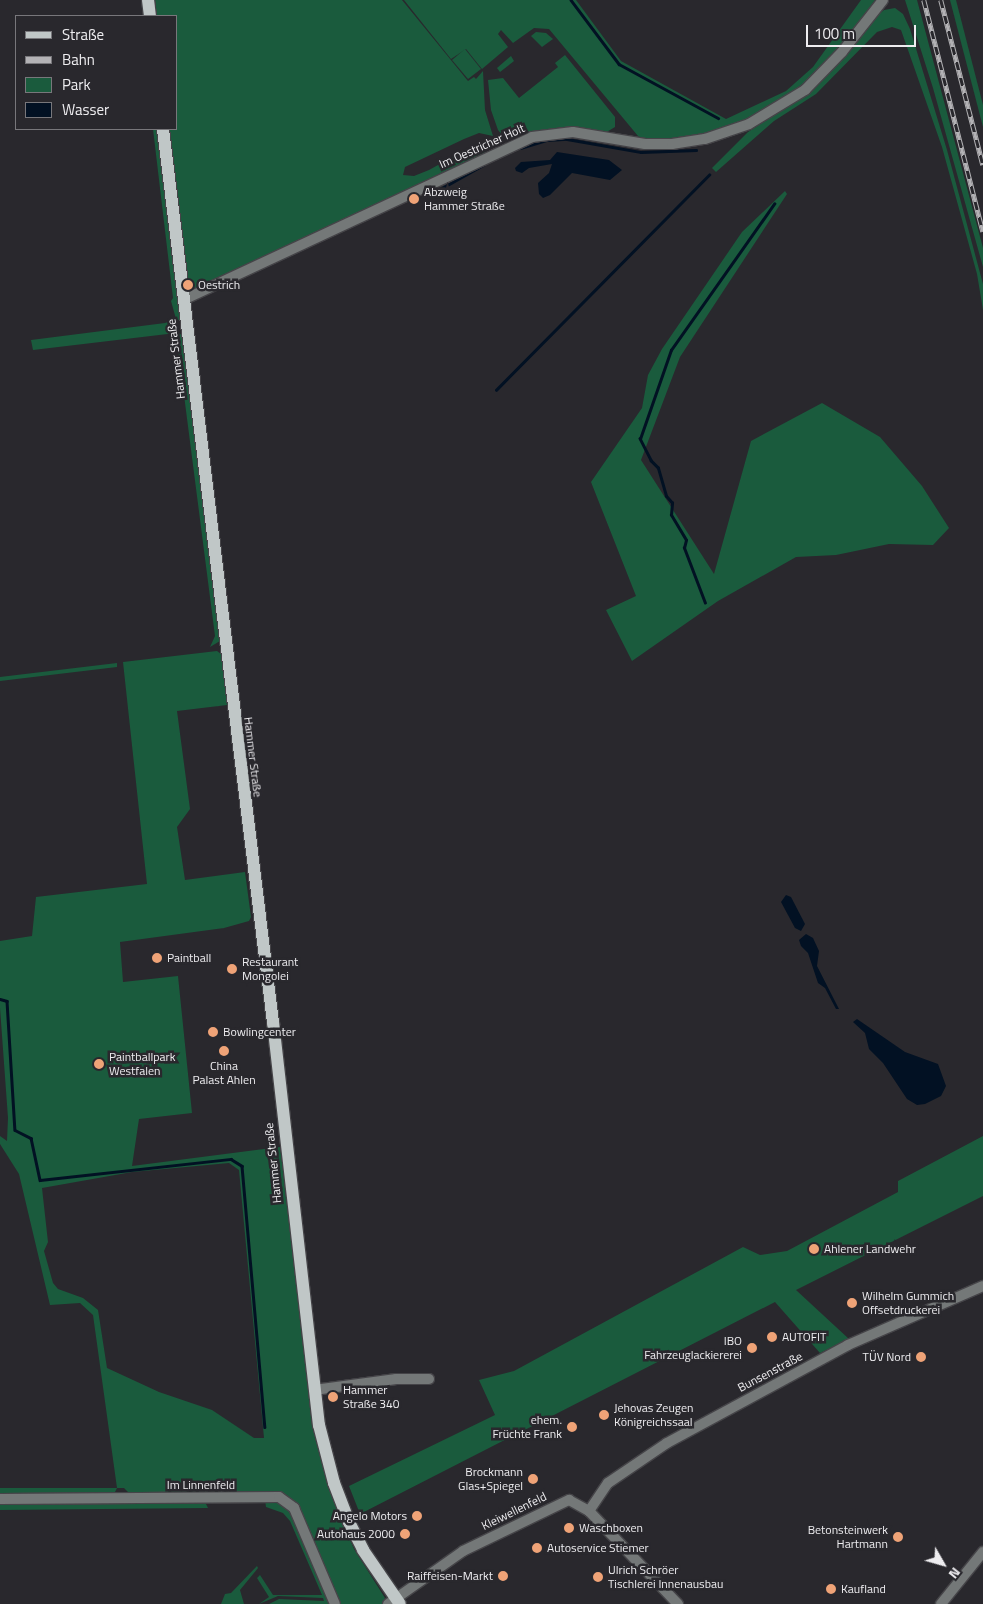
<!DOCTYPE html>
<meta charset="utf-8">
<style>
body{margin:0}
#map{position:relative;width:983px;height:1604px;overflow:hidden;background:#29282d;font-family:"Titillium Web",sans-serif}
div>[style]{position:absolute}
.green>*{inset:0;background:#1a5b3d}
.water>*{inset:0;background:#021123}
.stream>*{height:2.5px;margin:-1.25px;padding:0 1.25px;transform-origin:1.25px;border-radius:1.25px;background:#021123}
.roads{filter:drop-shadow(1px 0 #454448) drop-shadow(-1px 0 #454448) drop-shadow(0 1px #454448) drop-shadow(0 -1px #454448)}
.minor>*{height:10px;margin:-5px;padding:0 5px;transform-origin:5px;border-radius:5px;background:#747878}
.major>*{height:12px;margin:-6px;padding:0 6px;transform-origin:6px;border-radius:6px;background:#c0c7c7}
.rail>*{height:4.5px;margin-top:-2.25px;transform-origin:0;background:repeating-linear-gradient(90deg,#29282d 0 8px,#b3b2b5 0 16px);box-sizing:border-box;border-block:1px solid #b3b2b5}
.dots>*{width:14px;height:14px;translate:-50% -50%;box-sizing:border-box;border:2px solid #29282d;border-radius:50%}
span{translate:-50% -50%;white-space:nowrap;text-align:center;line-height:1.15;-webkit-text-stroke:5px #29282d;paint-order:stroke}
.street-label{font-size:12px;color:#eeedf0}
.poi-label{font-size:12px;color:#eeedf0}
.left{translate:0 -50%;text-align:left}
.right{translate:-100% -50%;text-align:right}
.legend{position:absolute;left:15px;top:15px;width:162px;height:115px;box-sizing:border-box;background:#29282d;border:1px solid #78777b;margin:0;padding:6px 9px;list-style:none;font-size:15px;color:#eeedf0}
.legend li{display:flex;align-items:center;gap:10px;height:25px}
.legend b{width:25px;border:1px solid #78777b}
.north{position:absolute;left:918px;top:1539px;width:50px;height:50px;-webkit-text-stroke:4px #29282d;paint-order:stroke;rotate:128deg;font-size:14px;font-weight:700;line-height:20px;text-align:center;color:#eeedf0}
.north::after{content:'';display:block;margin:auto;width:18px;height:22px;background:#eeedf0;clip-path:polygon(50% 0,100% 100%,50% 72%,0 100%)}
.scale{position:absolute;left:806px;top:25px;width:110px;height:22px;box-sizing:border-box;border:2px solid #eeedf0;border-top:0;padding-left:6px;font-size:15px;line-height:18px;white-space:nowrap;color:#eeedf0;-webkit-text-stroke:4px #29282d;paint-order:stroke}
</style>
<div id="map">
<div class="green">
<div style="clip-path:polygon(152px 0,402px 0,468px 81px,474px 77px,476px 79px,483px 71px,485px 110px,493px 136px,479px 133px,464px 139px,405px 167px,403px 175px,414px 176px,429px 170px,476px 144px,484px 142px,492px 145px,485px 152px,194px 291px,185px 285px,167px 129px,176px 129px,176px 16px,154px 16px)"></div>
<div style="clip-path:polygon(404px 0,576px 0,621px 61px,726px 119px,786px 91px,813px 67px,861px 0,875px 0,839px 48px,802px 88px,753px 117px,724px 129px,669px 141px,644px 140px,638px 136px,549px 29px,534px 28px,513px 43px,501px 30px,498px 34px,508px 47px,482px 69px,466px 49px,451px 59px)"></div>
<div style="clip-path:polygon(905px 0,917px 0,983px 248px,983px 267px,933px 88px)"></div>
<div style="clip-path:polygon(950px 0,956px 0,983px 105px,983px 127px)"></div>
<div style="clip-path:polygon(895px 8px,903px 14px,910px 29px,947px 150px,983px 284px,983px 310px,977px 274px,942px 147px,901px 30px,892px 27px,877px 32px,816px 94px,774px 121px,716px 172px,712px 168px,748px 132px,807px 94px,847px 55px,874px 18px,884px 10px)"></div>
<div style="clip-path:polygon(536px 32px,546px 33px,553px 39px,542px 47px,531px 36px)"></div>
<div style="clip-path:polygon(465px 49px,481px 69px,468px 79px,452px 60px)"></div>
<div style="clip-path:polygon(565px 55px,615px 117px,615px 127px,605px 133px,561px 127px,517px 137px,503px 136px,498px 130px,491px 110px,488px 80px,503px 78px,519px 98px,558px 67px,555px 63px)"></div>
<div style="clip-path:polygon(511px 56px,514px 61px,500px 72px,497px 68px)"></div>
<div style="clip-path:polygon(153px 129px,159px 129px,181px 317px,175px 324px,176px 332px,182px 335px,220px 641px,210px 647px,215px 636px,176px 333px,33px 350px,31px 340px,165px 323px,176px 319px,171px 301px,173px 298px)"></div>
<div style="clip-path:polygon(785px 191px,787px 194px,680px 357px,641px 460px,714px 574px,751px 441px,822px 403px,880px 437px,922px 486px,949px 528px,933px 545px,889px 544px,836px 555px,796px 557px,718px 601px,632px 661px,606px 610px,636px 596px,591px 482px,642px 408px,648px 375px,662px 349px,742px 232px)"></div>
<div style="clip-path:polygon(evenodd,217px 651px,221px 654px,227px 705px,177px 711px,190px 809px,177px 827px,185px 880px,245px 872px,251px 917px,249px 921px,224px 928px,120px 942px,123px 982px,178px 976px,192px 1113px,139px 1119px,132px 1166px,280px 1147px,318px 1447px,337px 1510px,354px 1549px,385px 1598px,382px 1604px,340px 1604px,298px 1508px,288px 1496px,131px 1495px,124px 1488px,117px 1488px,114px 1494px,0 1496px,0 1488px,117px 1488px,93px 1315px,80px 1303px,50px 1305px,19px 1174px,0 1144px,0 1136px,7px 1141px,8px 1118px,0 1008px,0 941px,32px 936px,36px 897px,147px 884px,123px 662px,217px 651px,229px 1163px,239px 1170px,264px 1438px,254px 1438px,212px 1410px,159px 1392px,107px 1368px,98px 1310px,83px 1298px,58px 1289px,53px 1283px,44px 1251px,48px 1242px,42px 1188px,132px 1172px,229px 1163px)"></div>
<div style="clip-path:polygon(117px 663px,117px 667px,0 681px,0 677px)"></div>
<div style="clip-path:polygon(983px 1136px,983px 1196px,796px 1290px,849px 1339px,820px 1353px,775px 1302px,360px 1514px,349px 1486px,495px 1415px,479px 1380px,514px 1371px,743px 1247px,760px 1255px,787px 1251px,898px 1192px,898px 1181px)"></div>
<div style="clip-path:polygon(204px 1500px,208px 1508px,0 1510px,0 1502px)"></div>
<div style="clip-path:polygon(265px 1500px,278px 1500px,292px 1510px,331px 1604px,269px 1604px,279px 1599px,324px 1601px,323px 1598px,278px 1596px,259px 1604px,269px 1597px,257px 1578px,260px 1575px,273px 1595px,322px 1595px,290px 1521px,283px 1513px,266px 1507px)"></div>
<div style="clip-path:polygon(257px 1566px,258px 1568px,240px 1590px,244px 1604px,221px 1604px,225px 1594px,231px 1593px)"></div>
</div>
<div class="water">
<div style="clip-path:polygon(557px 152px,609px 160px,622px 170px,610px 180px,572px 173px,550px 195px,543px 198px,539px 194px,538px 183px,549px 173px,552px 164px,529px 168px,522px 173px,516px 171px,515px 168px,521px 162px,550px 160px)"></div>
<div style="clip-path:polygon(786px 895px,791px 897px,805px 924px,801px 931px,795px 928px,781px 902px)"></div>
<div style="clip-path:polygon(806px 934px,813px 938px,819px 951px,817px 966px,839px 1009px,836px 1009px,825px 988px,818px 983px,808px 953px,801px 946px,799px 940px)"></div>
<div style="clip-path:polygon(857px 1019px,905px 1052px,938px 1064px,946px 1086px,941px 1096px,925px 1104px,917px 1105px,907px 1099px,883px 1063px,869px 1049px,865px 1033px,853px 1022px)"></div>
</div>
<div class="stream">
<div style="left:571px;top:0;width:80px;rotate:53.1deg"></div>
<div style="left:619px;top:64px;width:113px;rotate:28.6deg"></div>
<div style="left:520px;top:148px;width:27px;rotate:-17deg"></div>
<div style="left:546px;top:140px;width:21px;rotate:-3deg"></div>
<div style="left:567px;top:139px;width:75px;rotate:10deg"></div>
<div style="left:641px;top:152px;width:55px;rotate:-2.1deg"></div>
<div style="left:442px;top:188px;width:47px;rotate:-29.3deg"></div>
<div style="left:496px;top:390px;width:303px;rotate:-45.3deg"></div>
<div style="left:705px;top:603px;width:59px;rotate:-110.9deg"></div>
<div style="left:684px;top:548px;width:8px;rotate:-76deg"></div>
<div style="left:686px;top:540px;width:29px;rotate:-121deg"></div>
<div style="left:671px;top:515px;width:12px;rotate:-85deg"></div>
<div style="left:672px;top:503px;width:9px;rotate:-131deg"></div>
<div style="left:666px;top:496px;width:29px;rotate:-106deg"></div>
<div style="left:658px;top:468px;width:10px;rotate:-135deg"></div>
<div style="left:651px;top:461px;width:25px;rotate:-117deg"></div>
<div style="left:640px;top:439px;width:94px;rotate:-70.8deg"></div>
<div style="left:671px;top:350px;width:179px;rotate:-54.8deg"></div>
<div style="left:0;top:999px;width:7px;rotate:16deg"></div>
<div style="left:7px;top:1001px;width:129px;rotate:86.5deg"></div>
<div style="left:15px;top:1130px;width:18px;rotate:27deg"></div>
<div style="left:31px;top:1138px;width:43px;rotate:77.9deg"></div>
<div style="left:40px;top:1180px;width:192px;rotate:-6.3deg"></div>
<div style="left:231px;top:1159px;width:13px;rotate:32deg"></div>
<div style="left:242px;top:1166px;width:262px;rotate:85deg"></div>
</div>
<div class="roads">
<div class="minor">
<div style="left:183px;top:300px;width:385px;rotate:-25deg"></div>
<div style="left:532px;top:137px;width:41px;rotate:-7deg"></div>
<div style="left:573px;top:132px;width:73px;rotate:9.5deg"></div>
<div style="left:645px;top:144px;width:27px"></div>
<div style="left:672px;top:144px;width:33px;rotate:-9deg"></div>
<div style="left:705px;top:139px;width:46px;rotate:-18.8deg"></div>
<div style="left:749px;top:124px;width:66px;rotate:-31.3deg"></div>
<div style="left:805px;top:90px;width:53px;rotate:-45.8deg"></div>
<div style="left:842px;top:52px;width:66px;rotate:-51.7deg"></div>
<div style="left:314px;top:1390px;width:83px;rotate:-7.6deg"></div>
<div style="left:396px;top:1379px;width:33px"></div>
<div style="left:0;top:1499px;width:279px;rotate:-0.4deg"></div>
<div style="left:279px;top:1497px;width:19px;rotate:36deg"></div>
<div style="left:294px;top:1508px;width:104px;rotate:66.9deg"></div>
<div style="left:589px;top:1511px;width:34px;rotate:-56deg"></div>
<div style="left:608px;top:1483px;width:71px;rotate:-34.1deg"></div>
<div style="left:667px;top:1443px;width:206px;rotate:-28.4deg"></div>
<div style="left:848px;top:1345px;width:147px;rotate:-23.6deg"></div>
<div style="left:388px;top:1604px;width:92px;rotate:-35.2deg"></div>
<div style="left:463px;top:1551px;width:118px;rotate:-25.7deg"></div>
<div style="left:569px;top:1500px;width:23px;rotate:29deg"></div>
<div style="left:589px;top:1511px;width:129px;rotate:46.3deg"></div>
<div style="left:941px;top:1604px;width:67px;rotate:-51.1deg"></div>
</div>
<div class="major">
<div style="left:148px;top:0;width:16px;rotate:83deg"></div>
<div style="left:163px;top:129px;width:900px;rotate:82.98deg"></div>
<div style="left:273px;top:1022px;width:406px;rotate:83.5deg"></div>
<div style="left:319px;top:1425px;width:60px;rotate:75.5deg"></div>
<div style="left:334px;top:1483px;width:42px;rotate:69deg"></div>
<div style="left:349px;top:1522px;width:31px;rotate:63deg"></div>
<div style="left:363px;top:1550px;width:65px;rotate:55.6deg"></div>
</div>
</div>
<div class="rail">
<div style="left:924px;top:0;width:239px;rotate:75.7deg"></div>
<div style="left:941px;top:0;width:170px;rotate:75.7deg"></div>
</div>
<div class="dots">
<div style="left:414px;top:199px;background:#efa377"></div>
<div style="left:188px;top:285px;background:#efa377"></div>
<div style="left:157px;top:958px;background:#efa377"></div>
<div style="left:232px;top:969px;background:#efa377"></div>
<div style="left:213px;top:1032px;background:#efa377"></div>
<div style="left:224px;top:1051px;background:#efa377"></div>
<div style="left:99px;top:1064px;background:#efa377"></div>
<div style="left:814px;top:1249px;background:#efa377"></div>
<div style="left:852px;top:1303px;background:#efa377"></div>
<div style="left:772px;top:1337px;background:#efa377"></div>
<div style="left:752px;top:1348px;background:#efa377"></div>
<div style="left:921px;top:1357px;background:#efa377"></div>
<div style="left:333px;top:1397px;background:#efa377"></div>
<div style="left:604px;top:1415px;background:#efa377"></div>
<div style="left:572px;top:1427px;background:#efa377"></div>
<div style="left:533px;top:1479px;background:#efa377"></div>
<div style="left:417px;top:1516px;background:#efa377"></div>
<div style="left:569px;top:1528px;background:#efa377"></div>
<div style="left:405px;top:1534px;background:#efa377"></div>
<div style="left:898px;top:1537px;background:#efa377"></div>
<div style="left:537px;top:1548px;background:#efa377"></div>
<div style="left:503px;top:1576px;background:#efa377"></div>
<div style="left:598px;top:1577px;background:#efa377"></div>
<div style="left:831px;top:1589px;background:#efa377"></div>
</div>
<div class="street-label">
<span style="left:482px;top:146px;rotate:-24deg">Im Oestricher Holt</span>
<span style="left:176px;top:359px;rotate:-97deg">Hammer Straße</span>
<span style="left:253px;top:757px;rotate:83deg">Hammer Straße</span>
<span style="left:273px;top:1163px;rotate:-96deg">Hammer Straße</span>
<span style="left:770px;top:1372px;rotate:-28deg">Bunsenstraße</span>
<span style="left:201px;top:1485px">Im Linnenfeld</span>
<span style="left:514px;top:1511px;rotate:-26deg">Kleiwellenfeld</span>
</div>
<div class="poi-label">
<span class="left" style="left:424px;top:199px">Abzweig<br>Hammer Straße</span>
<span class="left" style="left:198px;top:285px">Oestrich</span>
<span class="left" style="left:167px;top:958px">Paintball</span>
<span class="left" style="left:242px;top:969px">Restaurant<br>Mongolei</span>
<span class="left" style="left:223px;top:1032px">Bowlingcenter</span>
<span class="left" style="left:109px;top:1064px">Paintballpark<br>Westfalen</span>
<span style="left:224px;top:1073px">China<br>Palast Ahlen</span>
<span class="left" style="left:824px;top:1249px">Ahlener Landwehr</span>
<span class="left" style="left:862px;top:1303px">Wilhelm Gummich<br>Offsetdruckerei</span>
<span class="left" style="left:782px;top:1337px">AUTOFIT</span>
<span class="right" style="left:742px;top:1348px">IBO<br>Fahrzeuglackiererei</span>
<span class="right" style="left:911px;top:1357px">TÜV Nord</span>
<span class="left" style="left:343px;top:1397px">Hammer<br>Straße 340</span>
<span class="left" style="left:614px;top:1415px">Jehovas Zeugen<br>Königreichssaal</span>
<span class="right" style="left:562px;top:1427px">ehem.<br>Früchte Frank</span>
<span class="right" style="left:523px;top:1479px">Brockmann<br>Glas+Spiegel</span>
<span class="right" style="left:407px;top:1516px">Angelo Motors</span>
<span class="left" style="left:579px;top:1528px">Waschboxen</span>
<span class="right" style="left:888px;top:1537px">Betonsteinwerk<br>Hartmann</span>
<span class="right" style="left:395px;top:1534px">Autohaus 2000</span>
<span class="left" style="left:547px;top:1548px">Autoservice Stiemer</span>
<span class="left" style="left:608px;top:1577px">Ulrich Schröer<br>Tischlerei Innenausbau</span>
<span class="right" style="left:493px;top:1576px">Raiffeisen-Markt</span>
<span class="left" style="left:841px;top:1589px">Kaufland</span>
</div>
<ul class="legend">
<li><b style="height:6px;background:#c0c7c7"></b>Straße</li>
<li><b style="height:6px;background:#b3b2b5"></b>Bahn</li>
<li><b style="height:14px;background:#1a5b3d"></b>Park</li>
<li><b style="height:14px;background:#021123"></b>Wasser</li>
</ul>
<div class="north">N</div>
<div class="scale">100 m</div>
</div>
